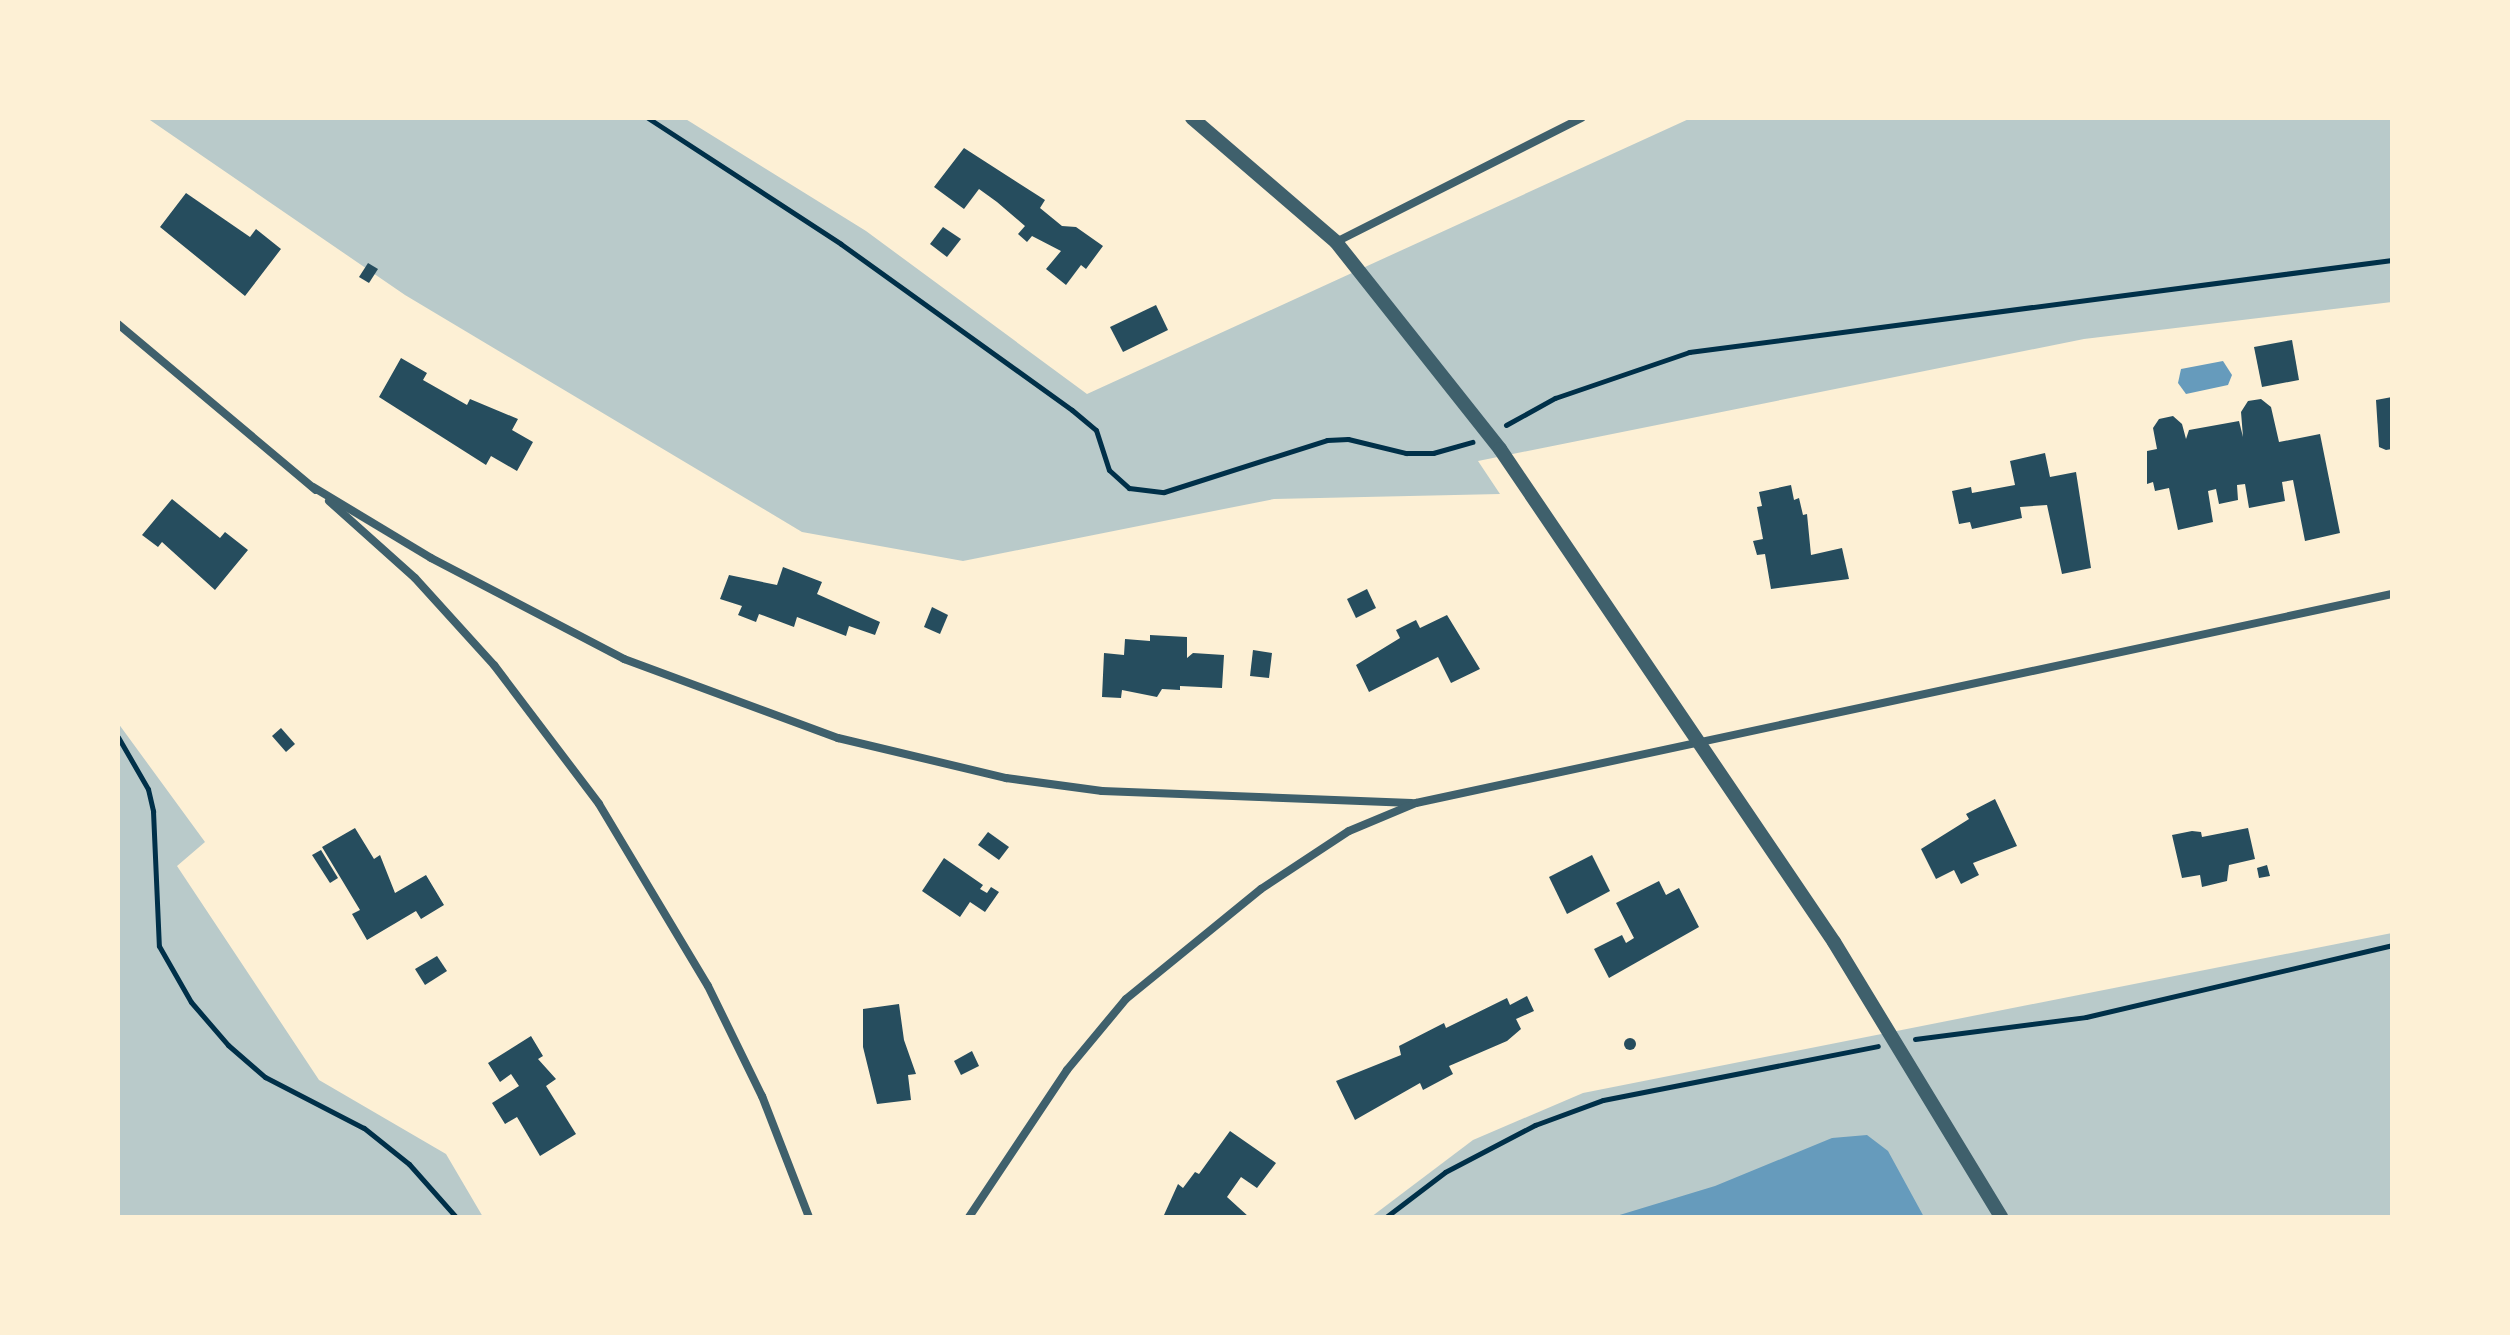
<!DOCTYPE html>
<style>
body{margin:0}
#map{position:relative;width:2510px;height:1335px;overflow:hidden;background:#fdf0d5;font-family:"Work Sans",sans-serif}
div>[style]{position:absolute}
.green>*{inset:0;background:#b9caca}
.water>*{inset:0;background:#669bbc}
.building>*{inset:0;background:#264d5e}
.round{border-radius:50%}
.path>*{height:5px;margin:-2.5px;padding:0 2.5px;transform-origin:2.5px;border-radius:2.5px;background:#003049}
.minor>*{height:8px;margin:-4px;padding:0 4px;transform-origin:4px;border-radius:4px;background:#3f606c}
.tertiary>*{height:14px;margin:-7px;padding:0 7px;transform-origin:7px;border-radius:7px;background:#3f606c}
span{translate:-50% -50%;white-space:nowrap;text-align:center;line-height:1.15;-webkit-text-stroke:6px #fdf0d5;paint-order:stroke}
.frame{position:absolute;inset:0;border:120px solid #fdf0d5;pointer-events:none}
</style>
<div id="map">
<div class="green">
<div style="clip-path:polygon(147px 118px,684px 118px,866px 231px,1087px 394px,1691px 118px,2392px 118px,2392px 302px,2084px 339px,1478px 461px,1500px 494px,1274px 499px,963px 561px,802px 532px,405px 295px)"></div>
<div style="clip-path:polygon(118px 723px,205px 842px,177px 866px,319px 1080px,446px 1154px,483px 1217px,118px 1217px)"></div>
<div style="clip-path:polygon(2392px 933px,2392px 1217px,1371px 1217px,1473px 1140px,1583px 1093px)"></div>
</div>
<div class="water">
<div style="clip-path:polygon(2223px 361px,2232px 375px,2228px 385px,2186px 394px,2178px 383px,2181px 369px)"></div>
<div style="clip-path:polygon(1867px 1135px,1888px 1151px,1924px 1217px,1613px 1217px,1715px 1186px,1832px 1138px)"></div>
</div>
<div class="building">
<div style="clip-path:polygon(964px 148px,1045px 200px,1040px 208px,1062px 226px,1076px 227px,1103px 246px,1086px 269px,1081px 265px,1066px 285px,1046px 269px,1061px 251px,1032px 236px,1027px 242px,1018px 234px,1025px 226px,997px 202px,979px 189px,964px 209px,934px 187px)"></div>
<div style="clip-path:polygon(186px 193px,250px 237px,256px 229px,281px 249px,245px 296px,160px 227px)"></div>
<div style="clip-path:polygon(943px 227px,961px 239px,947px 257px,930px 244px)"></div>
<div style="clip-path:polygon(368px 263px,378px 269px,369px 283px,359px 277px)"></div>
<div style="clip-path:polygon(1156px 305px,1168px 330px,1123px 352px,1110px 327px)"></div>
<div style="clip-path:polygon(2292px 340px,2299px 380px,2262px 387px,2254px 347px)"></div>
<div style="clip-path:polygon(401px 358px,427px 373px,423px 380px,467px 405px,470px 399px,518px 419px,512px 430px,533px 442px,517px 471px,491px 456px,486px 465px,379px 397px)"></div>
<div style="clip-path:polygon(2392px 397px,2392px 449px,2386px 450px,2379px 447px,2376px 400px)"></div>
<div style="clip-path:polygon(2261px 399px,2271px 407px,2279px 442px,2320px 434px,2340px 533px,2305px 541px,2293px 480px,2282px 482px,2285px 501px,2249px 508px,2245px 484px,2237px 485px,2238px 500px,2219px 504px,2216px 489px,2208px 491px,2213px 522px,2178px 530px,2169px 488px,2155px 491px,2153px 482px,2147px 484px,2147px 451px,2157px 449px,2153px 428px,2159px 419px,2173px 416px,2182px 424px,2186px 439px,2189px 430px,2239px 421px,2243px 437px,2241px 412px,2248px 401px)"></div>
<div style="clip-path:polygon(2045px 453px,2050px 477px,2076px 472px,2091px 568px,2062px 574px,2047px 505px,2020px 507px,2022px 518px,1972px 529px,1970px 522px,1959px 524px,1952px 491px,1971px 487px,1972px 493px,2015px 485px,2010px 461px)"></div>
<div style="clip-path:polygon(1791px 485px,1794px 500px,1799px 498px,1803px 515px,1807px 514px,1811px 555px,1842px 548px,1849px 579px,1771px 589px,1765px 554px,1757px 555px,1753px 541px,1763px 539px,1757px 507px,1762px 506px,1759px 492px)"></div>
<div style="clip-path:polygon(172px 499px,220px 538px,225px 532px,248px 550px,215px 590px,162px 542px,158px 547px,142px 535px)"></div>
<div style="clip-path:polygon(783px 567px,822px 582px,817px 594px,880px 622px,875px 635px,849px 626px,846px 636px,797px 617px,794px 627px,759px 614px,756px 622px,738px 615px,742px 606px,720px 599px,729px 575px,777px 585px)"></div>
<div style="clip-path:polygon(1367px 589px,1376px 608px,1356px 618px,1347px 599px)"></div>
<div style="clip-path:polygon(932px 607px,948px 615px,940px 634px,924px 627px)"></div>
<div style="clip-path:polygon(1447px 615px,1480px 669px,1451px 683px,1438px 657px,1369px 692px,1356px 665px,1400px 638px,1396px 630px,1416px 620px,1420px 628px)"></div>
<div style="clip-path:polygon(1150px 635px,1187px 637px,1187px 658px,1193px 653px,1224px 655px,1222px 688px,1180px 686px,1180px 690px,1162px 689px,1157px 697px,1122px 690px,1121px 698px,1102px 697px,1104px 653px,1124px 655px,1125px 639px,1150px 641px)"></div>
<div style="clip-path:polygon(1253px 650px,1272px 653px,1269px 678px,1250px 676px)"></div>
<div style="clip-path:polygon(281px 728px,295px 744px,286px 752px,272px 736px)"></div>
<div style="clip-path:polygon(1995px 799px,2017px 846px,1973px 863px,1979px 875px,1961px 884px,1954px 870px,1936px 879px,1921px 849px,1969px 819px,1966px 814px)"></div>
<div style="clip-path:polygon(355px 828px,374px 859px,380px 855px,395px 893px,426px 875px,444px 905px,421px 919px,416px 911px,367px 940px,352px 914px,360px 910px,322px 847px)"></div>
<div style="clip-path:polygon(2248px 828px,2255px 859px,2229px 865px,2227px 881px,2202px 887px,2200px 875px,2182px 878px,2172px 835px,2192px 831px,2201px 832px,2202px 837px)"></div>
<div style="clip-path:polygon(988px 832px,1009px 847px,999px 860px,978px 845px)"></div>
<div style="clip-path:polygon(321px 850px,338px 878px,330px 883px,312px 855px)"></div>
<div style="clip-path:polygon(1592px 855px,1610px 891px,1567px 914px,1549px 877px)"></div>
<div style="clip-path:polygon(944px 858px,983px 885px,980px 889px,987px 893px,991px 887px,999px 892px,985px 912px,970px 902px,960px 917px,922px 891px)"></div>
<div style="clip-path:polygon(2267px 865px,2270px 876px,2259px 878px,2257px 868px)"></div>
<div style="clip-path:polygon(1659px 881px,1666px 895px,1679px 888px,1699px 927px,1609px 978px,1594px 949px,1622px 935px,1626px 943px,1634px 938px,1616px 903px)"></div>
<div style="clip-path:polygon(437px 956px,447px 971px,425px 985px,415px 969px)"></div>
<div style="clip-path:polygon(1527px 996px,1534px 1011px,1516px 1019px,1521px 1029px,1507px 1041px,1449px 1066px,1453px 1074px,1423px 1090px,1420px 1083px,1355px 1120px,1336px 1081px,1401px 1055px,1399px 1046px,1444px 1023px,1446px 1028px,1507px 998px,1510px 1005px)"></div>
<div style="clip-path:polygon(899px 1004px,904px 1040px,916px 1074px,908px 1075px,911px 1100px,877px 1104px,863px 1047px,863px 1009px)"></div>
<div style="clip-path:polygon(531px 1036px,543px 1056px,538px 1059px,556px 1079px,546px 1086px,576px 1134px,540px 1156px,517px 1117px,505px 1124px,492px 1103px,519px 1086px,511px 1074px,500px 1082px,488px 1063px)"></div>
<div class="round" style="left:1624px;top:1038px;width:12px;height:12px"></div>
<div style="clip-path:polygon(972px 1051px,979px 1066px,961px 1075px,954px 1061px)"></div>
<div style="clip-path:polygon(1230px 1131px,1276px 1163px,1257px 1188px,1241px 1177px,1227px 1197px,1249px 1217px,1164px 1215px,1178px 1184px,1183px 1188px,1195px 1172px,1199px 1174px)"></div>
</div>
<div class="path">
<div style="left:648px;top:118px;width:230px;rotate:33.1deg"></div>
<div style="left:841px;top:244px;width:284px;rotate:35.7deg"></div>
<div style="left:1072px;top:410px;width:31px;rotate:40deg"></div>
<div style="left:1096px;top:430px;width:42px;rotate:72deg"></div>
<div style="left:1109px;top:470px;width:27px;rotate:42deg"></div>
<div style="left:1129px;top:488px;width:35px;rotate:7deg"></div>
<div style="left:1164px;top:492px;width:171px;rotate:-17.7deg"></div>
<div style="left:1327px;top:440px;width:21px;rotate:-3deg"></div>
<div style="left:1348px;top:439px;width:60px;rotate:13.6deg"></div>
<div style="left:1406px;top:453px;width:27px"></div>
<div style="left:1433px;top:453px;width:41px;rotate:-15.8deg"></div>
<div style="left:1506px;top:425px;width:56px;rotate:-28.9deg"></div>
<div style="left:1555px;top:398px;width:142px;rotate:-18.9deg"></div>
<div style="left:1689px;top:352px;width:709px;rotate:-7.46deg"></div>
<div style="left:118px;top:737px;width:60px;rotate:60deg"></div>
<div style="left:148px;top:789px;width:23px;rotate:77deg"></div>
<div style="left:153px;top:811px;width:135px;rotate:87.5deg"></div>
<div style="left:159px;top:946px;width:64px;rotate:60.3deg"></div>
<div style="left:191px;top:1002px;width:57px;rotate:49.3deg"></div>
<div style="left:228px;top:1045px;width:49px;rotate:40.9deg"></div>
<div style="left:265px;top:1077px;width:111px;rotate:27.3deg"></div>
<div style="left:364px;top:1128px;width:58px;rotate:38.7deg"></div>
<div style="left:409px;top:1164px;width:71px;rotate:48.4deg"></div>
<div style="left:1915px;top:1039px;width:172px;rotate:-7.3deg"></div>
<div style="left:2086px;top:1017px;width:314px;rotate:-13.2deg"></div>
<div style="left:1386px;top:1217px;width:74px;rotate:-37.3deg"></div>
<div style="left:1445px;top:1172px;width:102px;rotate:-27.6deg"></div>
<div style="left:1535px;top:1125px;width:72px;rotate:-20.2deg"></div>
<div style="left:1603px;top:1100px;width:280px;rotate:-11.1deg"></div>
</div>
<div class="minor">
<div style="left:1336px;top:242px;width:275px;rotate:-26.8deg"></div>
<div style="left:118px;top:324px;width:258px;rotate:40deg"></div>
<div style="left:313px;top:487px;width:138px;rotate:31deg"></div>
<div style="left:431px;top:558px;width:218px;rotate:27.6deg"></div>
<div style="left:624px;top:659px;width:228px;rotate:20.3deg"></div>
<div style="left:838px;top:738px;width:173px;rotate:13.4deg"></div>
<div style="left:1006px;top:778px;width:97px;rotate:7.7deg"></div>
<div style="left:1102px;top:791px;width:310px;rotate:2.2deg"></div>
<div style="left:329px;top:501px;width:115px;rotate:41.8deg"></div>
<div style="left:415px;top:578px;width:118px;rotate:47.8deg"></div>
<div style="left:494px;top:665px;width:174px;rotate:52.9deg"></div>
<div style="left:599px;top:804px;width:212px;rotate:59.1deg"></div>
<div style="left:708px;top:986px;width:123px;rotate:63.9deg"></div>
<div style="left:762px;top:1096px;width:130px;rotate:68.8deg"></div>
<div style="left:969px;top:1217px;width:177px;rotate:-56.3deg"></div>
<div style="left:1067px;top:1070px;width:92px;rotate:-50.3deg"></div>
<div style="left:1126px;top:999px;width:174px;rotate:-39.2deg"></div>
<div style="left:1261px;top:889px;width:105px;rotate:-33.4deg"></div>
<div style="left:1349px;top:831px;width:73px;rotate:-22.7deg"></div>
<div style="left:1416px;top:803px;width:998px;rotate:-12.09deg"></div>
</div>
<div class="tertiary">
<div style="left:1192px;top:118px;width:190px;rotate:40.7deg"></div>
<div style="left:1336px;top:242px;width:264px;rotate:51.6deg"></div>
<div style="left:1500px;top:449px;width:595px;rotate:55.88deg"></div>
<div style="left:1834px;top:942px;width:322px;rotate:58.7deg"></div>
</div>
<div class="frame"></div>
</div>
